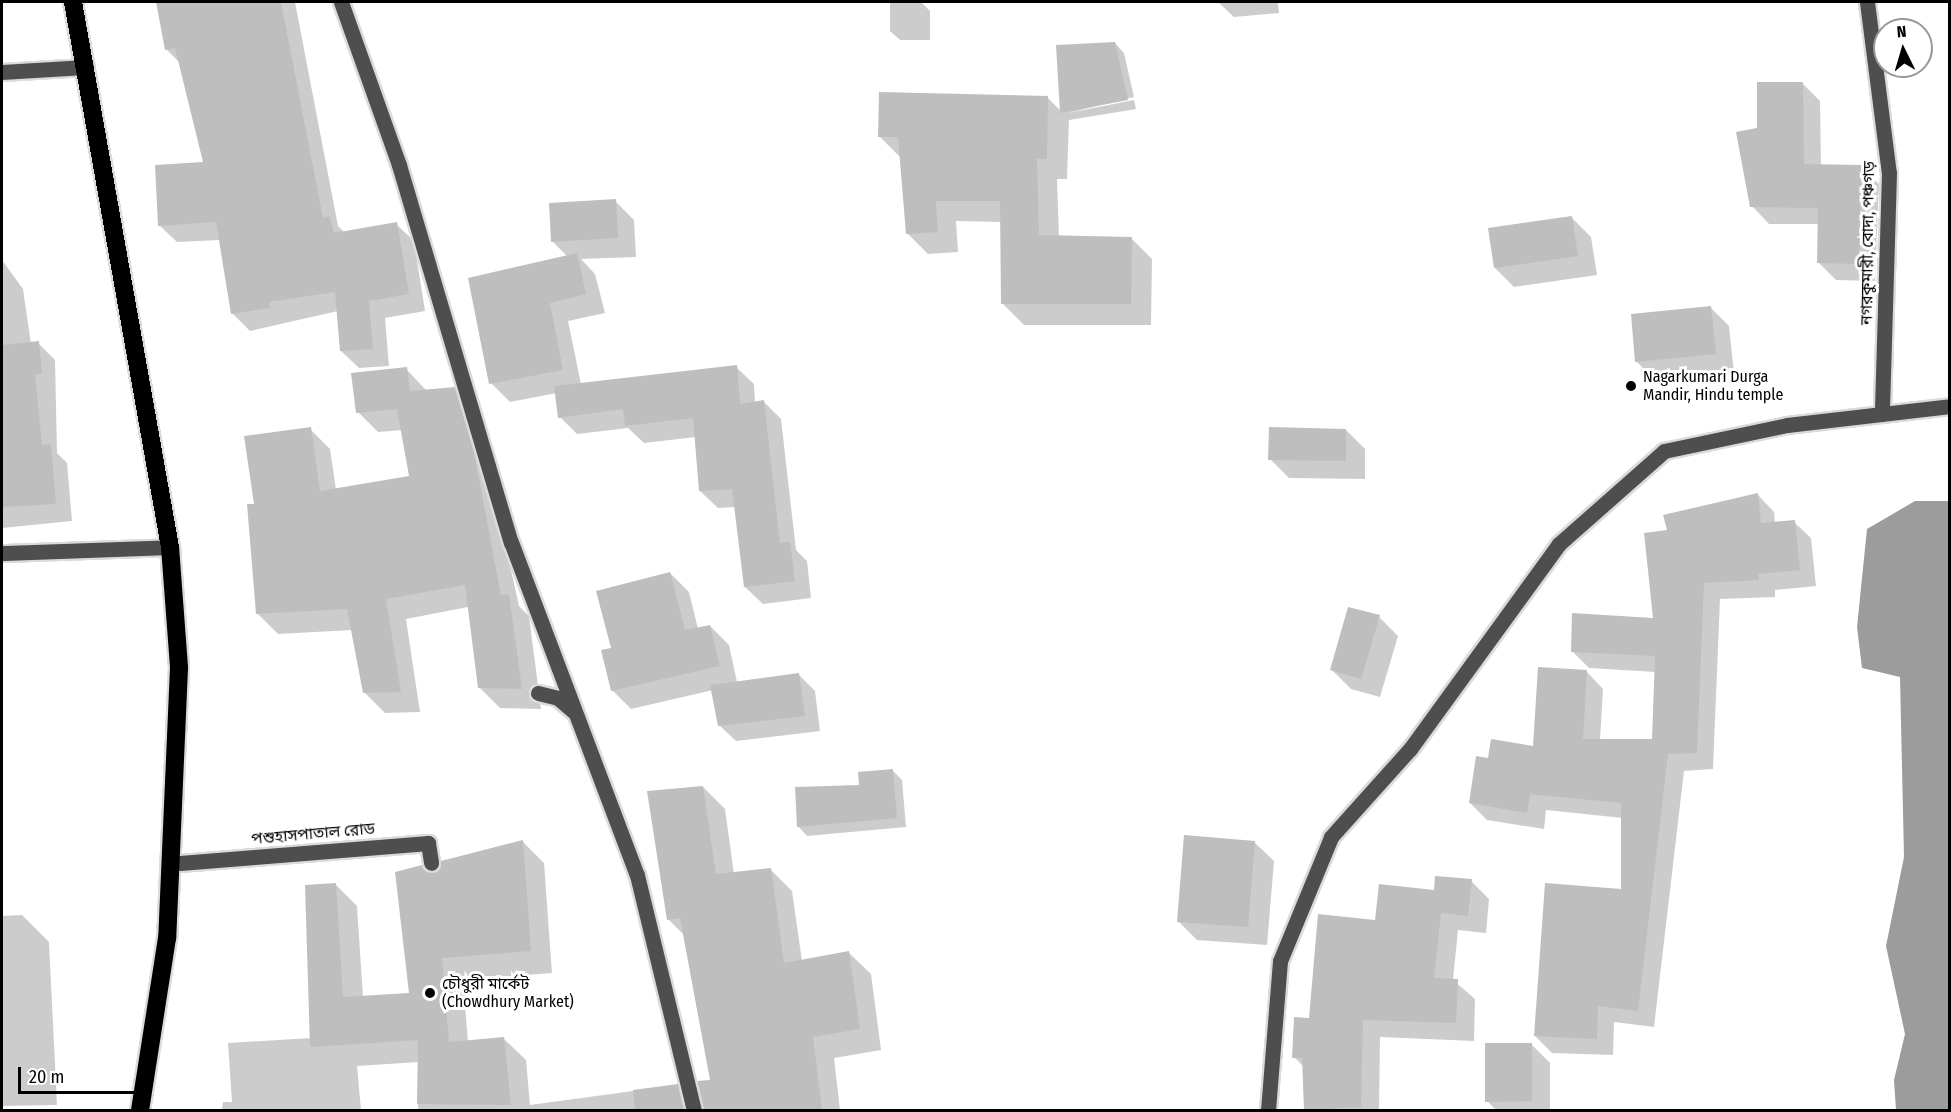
<!DOCTYPE html>
<meta charset="utf-8">
<style>
body{margin:0}
#map{position:relative;width:1951px;height:1112px;overflow:hidden;background:#fff;font-family:"Fira Sans Condensed","Noto Sans Bengali",sans-serif}
div>[style]{position:absolute}
.water>*{inset:0;background:#9c9c9c}
.shadow>*{inset:0;background:#0003}
.building>*{inset:0;background:#bebebe}
.roads{filter:drop-shadow(2px 0 #dbdbdb) drop-shadow(-2px 0 #dbdbdb) drop-shadow(0 2px #dbdbdb) drop-shadow(0 -2px #dbdbdb)}
.minor>*{height:15px;margin:-7.5px;padding:0 7.5px;transform-origin:7.5px;border-radius:7.5px;background:#4e4e4e}
.highway>*{height:18px;margin:-9px;padding:0 9px;transform-origin:9px;border-radius:9px;background:#000}
.dots>*{width:16px;height:16px;translate:-50% -50%;box-sizing:border-box;border:3px solid #fff;border-radius:50%}
span{translate:-50% -50%;white-space:nowrap;text-align:center;line-height:1.15;-webkit-text-stroke:6px #fff;paint-order:stroke}
.street-label{font-size:16px;color:#000}
.poi-label{font-size:16px;color:#000}
.left{translate:0 -50%;text-align:left}
.frame{position:absolute;inset:0;border:3px solid #000;pointer-events:none}
.north{position:absolute;left:1873px;top:18px;width:60px;height:60px;box-sizing:border-box;background:#fff;border:2px solid #999;border-radius:50%;rotate:355deg;font-size:16px;font-weight:700;line-height:24px;text-align:center;color:#000}
.north::after{content:'';display:block;margin:auto;width:21px;height:27px;background:#000;clip-path:polygon(50% 0,100% 100%,50% 72%,0 100%)}
.scale{position:absolute;left:18px;top:1067px;width:124px;height:27px;box-sizing:border-box;border:3px solid #000;border-top:0;padding-left:8px;font-size:18px;line-height:21px;white-space:nowrap;color:#000;-webkit-text-stroke:4px #fff;paint-order:stroke}
</style>
<div id="map">
<div class="water">
<div style="clip-path:polygon(1915px 501px,1949px 501px,1949px 1110px,1896px 1110px,1894px 1080px,1905px 1034px,1886px 946px,1904px 857px,1900px 677px,1862px 668px,1857px 627px,1867px 529px)"></div>
</div>
<div class="shadow">
<div style="clip-path:polygon(157px 2px,295px 2px,338px 226px,345px 233px,396px 224px,414px 241px,425px 311px,385px 318px,389px 366px,359px 368px,341px 351px,338px 311px,250px 331px,233px 314px,220px 240px,177px 242px,159px 225px,204px 163px,180px 63px,166px 49px)"></div>
<div style="clip-path:polygon(890px 2px,921px 2px,930px 11px,930px 40px,900px 40px,890px 31px)"></div>
<div style="clip-path:polygon(1218px 2px,1278px 2px,1279px 13px,1234px 17px)"></div>
<div style="clip-path:polygon(1115px 43px,1124px 53px,1134px 97px,1068px 113px,1134px 100px,1136px 109px,1069px 120px,1067px 179px,1057px 179px,1059px 237px,1131px 238px,1152px 259px,1151px 325px,1024px 325px,1003px 304px,1002px 222px,956px 221px,958px 252px,928px 254px,907px 233px,900px 157px,879px 136px,1048px 98px,1062px 112px)"></div>
<div style="clip-path:polygon(1802px 83px,1820px 101px,1821px 166px,1861px 167px,1879px 184px,1875px 281px,1836px 280px,1818px 262px,1819px 224px,1769px 224px,1752px 206px)"></div>
<div style="clip-path:polygon(615px 201px,634px 220px,636px 257px,581px 259px,595px 274px,605px 313px,568px 321px,581px 384px,736px 367px,754px 384px,755px 403px,763px 401px,781px 419px,796px 550px,807px 561px,811px 598px,763px 604px,745px 587px,736px 507px,718px 508px,700px 491px,696px 437px,644px 443px,628px 428px,577px 434px,560px 417px,557px 393px,510px 402px,491px 383px,568px 257px,552px 241px)"></div>
<div style="clip-path:polygon(1572px 218px,1591px 237px,1597px 275px,1514px 287px,1495px 268px)"></div>
<div style="clip-path:polygon(2px 260px,23px 289px,31px 344px,38px 343px,55px 360px,57px 453px,67px 463px,72px 521px,2px 528px)"></div>
<div style="clip-path:polygon(1710px 307px,1729px 326px,1734px 373px,1655px 380px,1636px 361px)"></div>
<div style="clip-path:polygon(406px 369px,427px 391px,454px 388px,475px 409px,519px 606px,529px 616px,541px 709px,500px 708px,480px 688px,468px 607px,406px 619px,420px 712px,385px 713px,364px 692px,352px 630px,278px 634px,258px 614px,256px 505px,310px 429px,330px 449px,336px 490px,411px 477px,403px 430px,378px 432px,358px 412px)"></div>
<div style="clip-path:polygon(1346px 430px,1365px 449px,1365px 479px,1289px 478px,1270px 459px)"></div>
<div style="clip-path:polygon(1758px 495px,1774px 512px,1775px 523px,1794px 522px,1811px 538px,1816px 586px,1775px 590px,1775px 597px,1720px 599px,1713px 769px,1684px 771px,1654px 1027px,1614px 1022px,1613px 1055px,1552px 1053px,1535px 1036px,1623px 891px,1623px 818px,1546px 810px,1544px 829px,1487px 820px,1470px 803px,1490px 760px,1534px 747px,1587px 672px,1603px 689px,1600px 740px,1653px 741px,1656px 672px,1589px 668px,1572px 651px,1655px 619px,1668px 531px)"></div>
<div style="clip-path:polygon(670px 573px,689px 592px,698px 629px,710px 626px,729px 645px,737px 682px,798px 674px,815px 691px,820px 731px,736px 741px,719px 725px,713px 690px,631px 709px,612px 690px,613px 649px)"></div>
<div style="clip-path:polygon(1379px 617px,1398px 636px,1380px 697px,1351px 689px,1332px 670px)"></div>
<div style="clip-path:polygon(893px 771px,902px 780px,906px 827px,807px 836px,798px 826px)"></div>
<div style="clip-path:polygon(703px 787px,725px 809px,734px 874px,770px 869px,792px 891px,802px 961px,849px 953px,871px 974px,881px 1050px,834px 1058px,840px 1110px,704px 1110px,699px 1083px,712px 1081px,685px 936px,668px 919px)"></div>
<div style="clip-path:polygon(523px 842px,544px 863px,552px 973px,463px 980px,468px 1042px,504px 1039px,526px 1060px,530px 1105px,677px 1085px,700px 1110px,418px 1110px,419px 1062px,357px 1066px,361px 1110px,222px 1110px,223px 1102px,232px 1102px,228px 1043px,311px 1038px,336px 885px,357px 906px,363px 997px,411px 994px,433px 875px)"></div>
<div style="clip-path:polygon(1254px 842px,1274px 861px,1267px 945px,1197px 940px,1178px 921px)"></div>
<div style="clip-path:polygon(1471px 881px,1489px 899px,1486px 933px,1458px 930px,1453px 980px,1475px 999px,1474px 1041px,1380px 1037px,1379px 1110px,1307px 1110px,1304px 1067px,1294px 1057px,1310px 1019px,1376px 921px,1435px 891px)"></div>
<div style="clip-path:polygon(22px 915px,49px 942px,57px 1105px,2px 1106px,2px 916px)"></div>
<div style="clip-path:polygon(1531px 1044px,1550px 1063px,1550px 1110px,1496px 1110px,1487px 1101px)"></div>
</div>
<div class="building">
<div style="clip-path:polygon(156px 2px,281px 2px,323px 218px,330px 216px,334px 233px,397px 222px,409px 294px,369px 301px,373px 349px,340px 351px,335px 292px,269px 302px,270px 308px,231px 314px,216px 222px,158px 226px,155px 165px,203px 162px,175px 48px,165px 50px)"></div>
<div style="clip-path:polygon(1115px 42px,1128px 100px,1060px 113px,1056px 45px)"></div>
<div style="clip-path:polygon(1757px 82px,1803px 82px,1804px 164px,1862px 165px,1859px 264px,1817px 263px,1818px 208px,1750px 207px,1736px 132px,1757px 128px)"></div>
<div style="clip-path:polygon(879px 92px,1048px 96px,1047px 159px,1037px 159px,1039px 235px,1132px 237px,1131px 304px,1001px 304px,1000px 201px,936px 201px,938px 232px,906px 234px,898px 137px,878px 137px)"></div>
<div style="clip-path:polygon(616px 199px,618px 238px,551px 242px,549px 203px)"></div>
<div style="clip-path:polygon(1572px 216px,1578px 256px,1494px 268px,1488px 228px)"></div>
<div style="clip-path:polygon(577px 253px,586px 294px,550px 303px,563px 370px,489px 384px,468px 278px)"></div>
<div style="clip-path:polygon(1711px 306px,1716px 354px,1635px 362px,1631px 314px)"></div>
<div style="clip-path:polygon(39px 341px,42px 374px,35px 374px,42px 445px,51px 444px,56px 504px,2px 507px,2px 345px)"></div>
<div style="clip-path:polygon(737px 365px,740px 404px,764px 400px,780px 543px,790px 542px,795px 581px,744px 587px,732px 489px,699px 491px,693px 418px,625px 426px,623px 409px,558px 418px,554px 386px)"></div>
<div style="clip-path:polygon(407px 367px,410px 391px,455px 387px,473px 447px,501px 595px,509px 594px,522px 689px,478px 688px,465px 585px,386px 599px,401px 692px,363px 693px,347px 609px,256px 614px,247px 504px,254px 504px,244px 436px,311px 427px,320px 491px,409px 476px,397px 409px,356px 413px,351px 373px)"></div>
<div style="clip-path:polygon(1269px 427px,1346px 429px,1346px 461px,1268px 460px)"></div>
<div style="clip-path:polygon(1758px 493px,1761px 523px,1795px 520px,1800px 570px,1758px 574px,1759px 580px,1704px 583px,1697px 753px,1668px 754px,1638px 1011px,1598px 1006px,1597px 1039px,1534px 1036px,1545px 883px,1621px 889px,1621px 803px,1530px 794px,1527px 813px,1469px 803px,1476px 756px,1488px 758px,1491px 739px,1533px 746px,1538px 667px,1587px 670px,1583px 739px,1652px 739px,1655px 656px,1571px 652px,1572px 613px,1653px 618px,1644px 533px,1667px 530px,1663px 515px)"></div>
<div style="clip-path:polygon(670px 572px,685px 630px,710px 625px,720px 666px,611px 691px,601px 650px,611px 648px,596px 591px)"></div>
<div style="clip-path:polygon(1348px 607px,1380px 615px,1361px 679px,1330px 670px)"></div>
<div style="clip-path:polygon(799px 673px,805px 716px,718px 726px,710px 685px)"></div>
<div style="clip-path:polygon(893px 769px,897px 818px,797px 827px,795px 787px,859px 785px,858px 772px)"></div>
<div style="clip-path:polygon(703px 786px,716px 874px,771px 868px,784px 963px,849px 951px,860px 1029px,813px 1037px,822px 1110px,703px 1110px,697px 1081px,710px 1080px,680px 918px,667px 920px,647px 791px)"></div>
<div style="clip-path:polygon(1184px 835px,1255px 841px,1248px 927px,1177px 922px)"></div>
<div style="clip-path:polygon(523px 840px,531px 951px,442px 958px,449px 1042px,504px 1037px,511px 1105px,417px 1104px,418px 1040px,310px 1047px,305px 885px,336px 883px,343px 997px,409px 993px,395px 872px,422px 865px,433px 872px,441px 861px)"></div>
<div style="clip-path:polygon(1435px 876px,1472px 879px,1468px 916px,1441px 913px,1434px 978px,1458px 979px,1456px 1023px,1363px 1020px,1361px 1107px,1304px 1110px,1302px 1058px,1292px 1058px,1294px 1017px,1309px 1018px,1318px 914px,1375px 920px,1379px 884px,1434px 890px)"></div>
<div style="clip-path:polygon(1485px 1043px,1532px 1043px,1532px 1101px,1485px 1102px)"></div>
<div style="clip-path:polygon(678px 1084px,684px 1110px,635px 1110px,633px 1090px)"></div>
</div>
<div class="roads">
<div class="minor">
<div style="left:341px;top:2px;width:173px;rotate:70.4deg"></div>
<div style="left:399px;top:165px;width:393px;rotate:73.5deg"></div>
<div style="left:511px;top:542px;width:356px;rotate:69.3deg"></div>
<div style="left:637px;top:875px;width:242px;rotate:76.4deg"></div>
<div style="left:1867px;top:2px;width:172px;rotate:82.7deg"></div>
<div style="left:1889px;top:173px;width:241px;rotate:91.7deg"></div>
<div style="left:2px;top:72px;width:84px;rotate:-3.4deg"></div>
<div style="left:2px;top:553px;width:168px;rotate:-2deg"></div>
<div style="left:538px;top:693px;width:21px;rotate:14deg"></div>
<div style="left:558px;top:698px;width:20px;rotate:41deg"></div>
<div style="left:180px;top:863px;width:249px;rotate:-4.6deg"></div>
<div style="left:428px;top:843px;width:20px;rotate:81deg"></div>
<div style="left:1268px;top:1110px;width:149px;rotate:-85.4deg"></div>
<div style="left:1280px;top:961px;width:134px;rotate:-67.6deg"></div>
<div style="left:1331px;top:837px;width:118px;rotate:-48.1deg"></div>
<div style="left:1410px;top:749px;width:253px;rotate:-54deg"></div>
<div style="left:1559px;top:544px;width:140px;rotate:-41.5deg"></div>
<div style="left:1664px;top:451px;width:126px;rotate:-11.9deg"></div>
<div style="left:1787px;top:425px;width:164px;rotate:-6.6deg"></div>
</div>
<div class="highway">
<div style="left:73px;top:2px;width:554px;rotate:79.91deg"></div>
<div style="left:170px;top:547px;width:121px;rotate:85.7deg"></div>
<div style="left:179px;top:668px;width:270px;rotate:92.5deg"></div>
<div style="left:167px;top:938px;width:174px;rotate:98.9deg"></div>
</div>
</div>
<div class="dots">
<div style="left:1631px;top:386px;background:#000"></div>
<div style="left:430px;top:993px;background:#000"></div>
</div>
<div class="street-label">
<span style="left:1868px;top:243px;rotate:-89deg">নগরকুমারী, বোদা, পঞ্চগড়</span>
<span style="left:313px;top:834px;rotate:-5deg">পশুহাসপাতাল রোড</span>
</div>
<div class="poi-label">
<span class="left" style="left:1643px;top:386px">Nagarkumari Durga<br>Mandir, Hindu temple</span>
<span class="left" style="left:442px;top:993px">চৌধুরী মার্কেট<br>(Chowdhury Market)</span>
</div>
<div class="frame"></div>
<div class="north">N</div>
<div class="scale">20 m</div>
</div>
